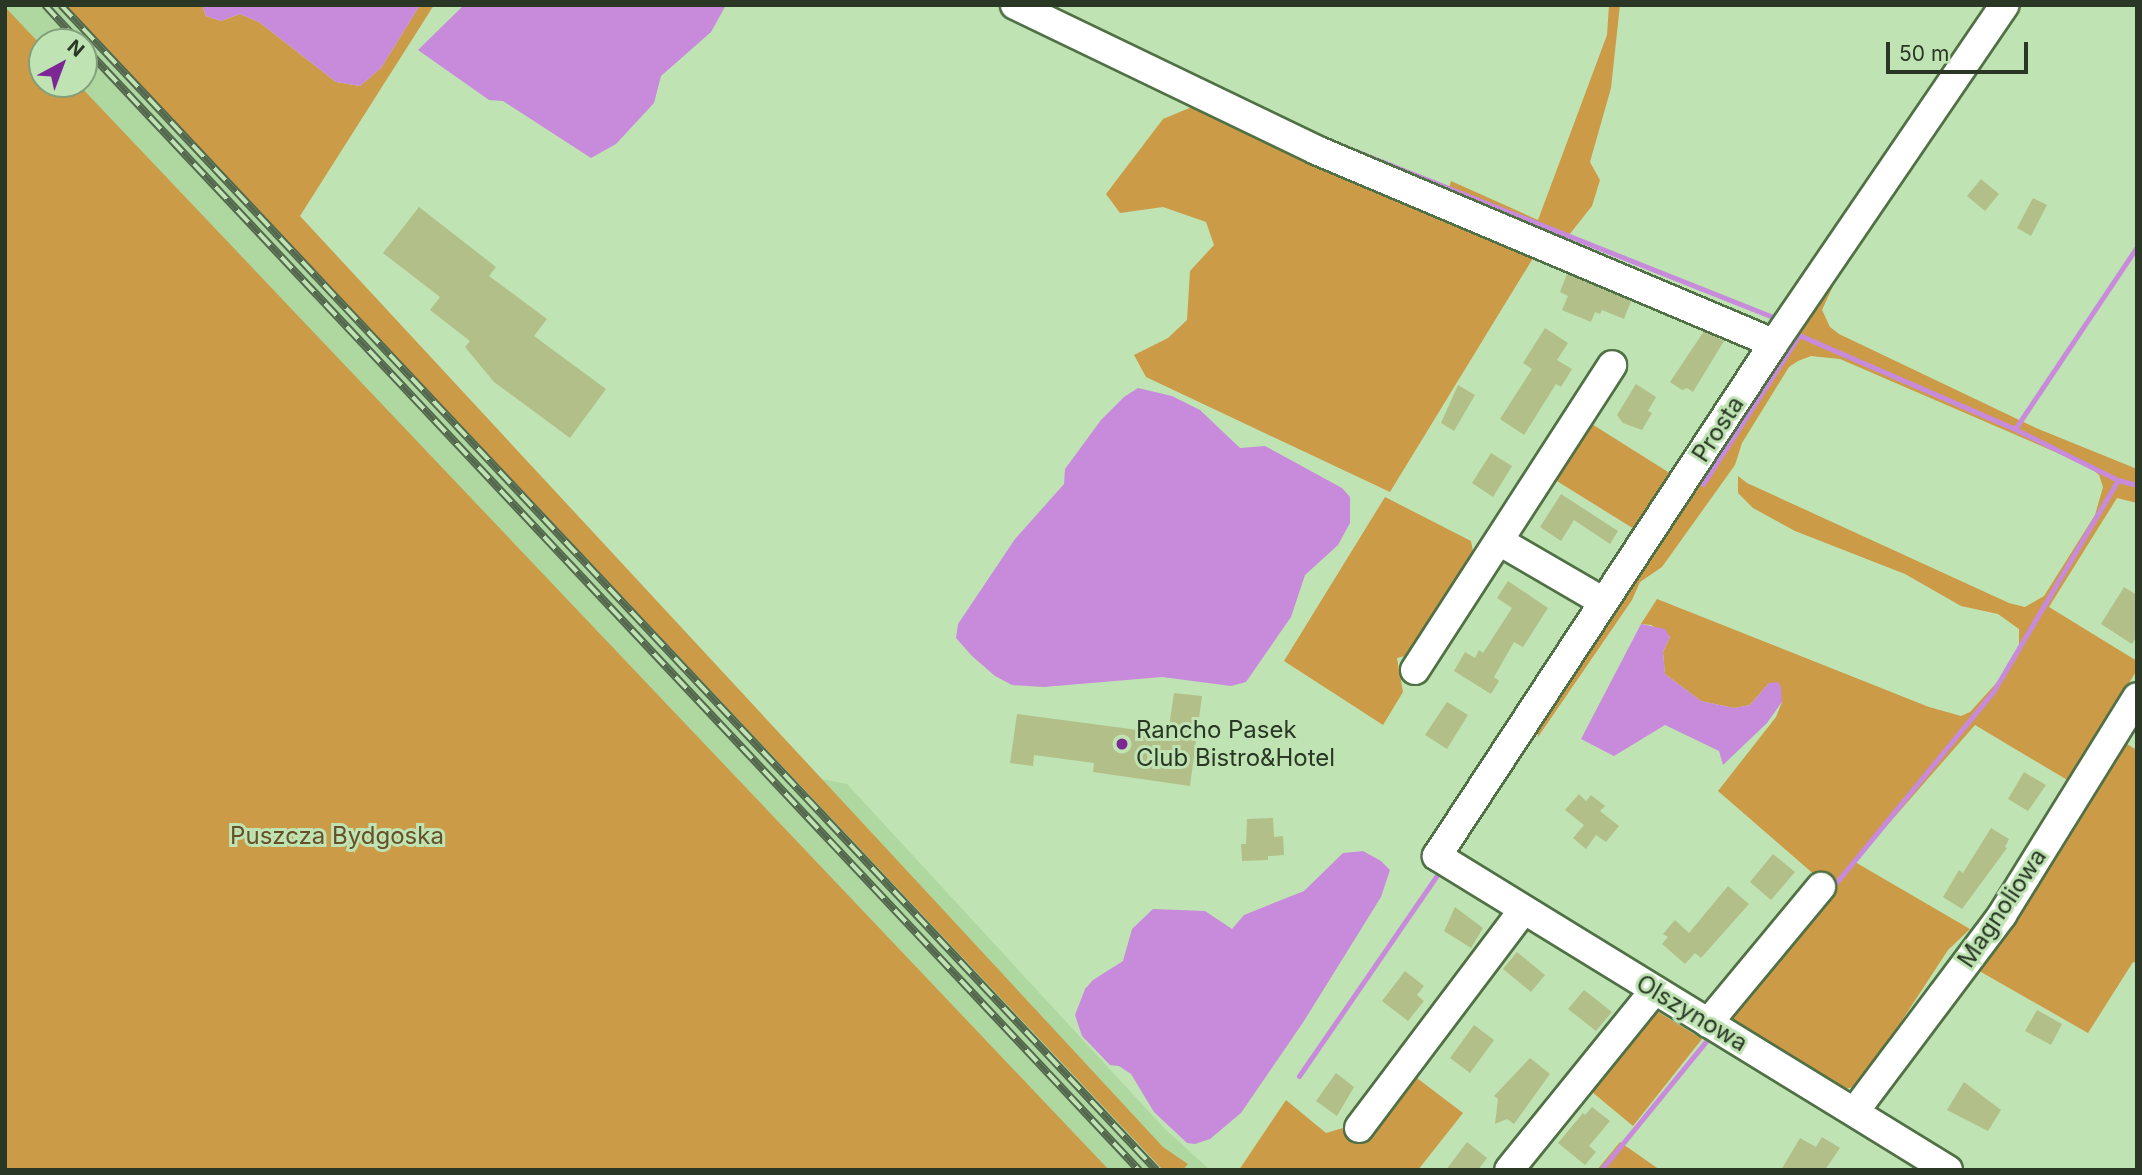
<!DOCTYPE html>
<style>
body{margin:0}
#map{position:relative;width:2142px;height:1175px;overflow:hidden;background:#bfe3b3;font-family:Inter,sans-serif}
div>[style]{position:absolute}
.built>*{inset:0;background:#afd8a1}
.green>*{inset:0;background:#cc9b48}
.water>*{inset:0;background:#c88bdb}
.stream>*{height:5px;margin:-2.5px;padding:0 2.5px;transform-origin:2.5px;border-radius:2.5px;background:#c88bdb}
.building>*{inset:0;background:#b3bf88}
.roads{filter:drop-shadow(2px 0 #507045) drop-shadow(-2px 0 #507045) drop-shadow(0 2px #507045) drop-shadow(0 -2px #507045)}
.minor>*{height:28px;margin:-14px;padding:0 14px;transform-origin:14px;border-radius:14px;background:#fff}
.rail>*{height:8px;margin-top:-4px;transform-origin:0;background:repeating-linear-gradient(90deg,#bfe3b3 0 16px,#53684d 0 32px);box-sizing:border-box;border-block:2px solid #53684d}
.dots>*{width:19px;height:19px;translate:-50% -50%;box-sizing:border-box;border:4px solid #bfe3b3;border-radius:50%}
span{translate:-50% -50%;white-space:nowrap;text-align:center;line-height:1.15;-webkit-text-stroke:6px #bfe3b3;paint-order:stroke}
.street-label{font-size:24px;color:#293724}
.poi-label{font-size:24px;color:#293724}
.left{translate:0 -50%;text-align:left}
.park-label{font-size:24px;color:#674f28}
.frame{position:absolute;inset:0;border:7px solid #293724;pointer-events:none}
.north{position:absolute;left:28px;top:28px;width:70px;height:70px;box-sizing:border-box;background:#bfe3b3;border:2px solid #839e7a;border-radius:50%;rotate:41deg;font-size:19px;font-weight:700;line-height:28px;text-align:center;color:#293724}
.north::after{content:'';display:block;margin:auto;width:24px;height:32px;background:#7d2795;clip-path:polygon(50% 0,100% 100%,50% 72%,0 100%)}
.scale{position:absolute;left:1886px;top:42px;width:142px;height:32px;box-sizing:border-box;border:4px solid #293724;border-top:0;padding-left:9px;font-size:21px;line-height:24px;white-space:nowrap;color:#293724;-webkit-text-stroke:5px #bfe3b3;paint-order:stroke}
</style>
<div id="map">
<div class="built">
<div style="clip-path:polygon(5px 5px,124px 5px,298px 215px,821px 779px,847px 784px,1164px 1128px,1210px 1170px,1091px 1170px,58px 84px,84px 84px,84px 42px,42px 42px,42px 66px,5px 25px)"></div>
</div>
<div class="green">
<div style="clip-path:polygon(65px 5px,202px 5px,206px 16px,221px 21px,240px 14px,259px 22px,336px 82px,360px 86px,381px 68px,420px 5px,434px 5px,300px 216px,1163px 1147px,1188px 1164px,1183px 1170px,1163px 1170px)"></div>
<div style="clip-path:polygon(1609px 5px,1620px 5px,1611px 88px,1590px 162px,1600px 180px,1592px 206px,1569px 235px,1551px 238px,1447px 195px,1451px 181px,1538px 220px,1607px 35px)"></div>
<div style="clip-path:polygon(5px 7px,42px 46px,42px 84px,78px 84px,1109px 1170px,5px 1170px)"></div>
<div style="clip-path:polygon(1199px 104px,1538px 250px,1390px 492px,1146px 377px,1134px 355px,1168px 338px,1187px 320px,1190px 271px,1214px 245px,1206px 222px,1163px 207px,1120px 213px,1106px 194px,1163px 119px)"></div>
<div style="clip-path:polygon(1845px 260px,1822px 310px,1830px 327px,1839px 334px,2036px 428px,2137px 469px,2137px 503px,2117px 498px,2049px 607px,2137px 661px,2137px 670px,2069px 781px,1975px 725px,1855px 862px,1970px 929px,1948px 950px,1859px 1086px,1845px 1089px,1723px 1016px,1832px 890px,1718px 791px,1776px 717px,1782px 702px,1769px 683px,1750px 705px,1734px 708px,1701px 701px,1665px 674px,1663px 652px,1670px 637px,1651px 625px,1641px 624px,1657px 599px,1929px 707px,1961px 716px,1970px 712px,2000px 679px,2019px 645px,2019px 629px,1998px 614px,1961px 606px,1905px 574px,1795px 531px,1753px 508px,1738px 493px,1738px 476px,1747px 483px,2009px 603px,2025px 607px,2044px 596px,2095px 515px,2103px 487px,2099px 475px,2090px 467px,1840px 359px,1811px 356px,1798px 361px,1789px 367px,1742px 443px,1735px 465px,1662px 567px,1640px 582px,1632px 600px,1538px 737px,1537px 721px)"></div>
<div style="clip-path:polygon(1587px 421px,1676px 477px,1639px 532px,1552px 478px)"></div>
<div style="clip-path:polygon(1385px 497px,1471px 541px,1474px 557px,1414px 654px,1397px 658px,1403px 692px,1383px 725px,1284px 661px)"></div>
<div style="clip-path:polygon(2120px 740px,2137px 750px,2137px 963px,2133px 962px,2088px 1033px,1974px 968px)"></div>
<div style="clip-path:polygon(1650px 1007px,1702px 1039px,1633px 1126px,1586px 1087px)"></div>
<div style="clip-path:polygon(1409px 1072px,1463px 1113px,1418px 1170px,1239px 1170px,1286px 1100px,1326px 1133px,1353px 1125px)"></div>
<div style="clip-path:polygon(1620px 1142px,1660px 1170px,1597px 1170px)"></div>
</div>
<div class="water">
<div style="clip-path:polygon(202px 5px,420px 5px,381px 68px,360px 86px,336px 82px,259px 22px,240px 14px,221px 21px,206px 16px)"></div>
<div style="clip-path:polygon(464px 5px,726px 5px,711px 32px,661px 76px,654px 103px,616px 144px,591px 158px,503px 101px,489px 100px,418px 50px)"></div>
<div style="clip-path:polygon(1138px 388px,1172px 396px,1200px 410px,1240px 448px,1265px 446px,1342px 488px,1350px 497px,1350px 523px,1338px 545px,1305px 575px,1291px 617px,1246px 682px,1231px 686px,1162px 677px,1044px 687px,1012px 685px,995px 676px,972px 656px,956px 638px,958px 624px,1015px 539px,1064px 484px,1065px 469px,1101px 420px,1124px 397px)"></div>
<div style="clip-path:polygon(1641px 624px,1665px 629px,1670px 637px,1663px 652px,1665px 674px,1701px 701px,1734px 708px,1750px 705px,1769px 683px,1778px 682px,1781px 687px,1782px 702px,1767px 723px,1723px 765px,1719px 751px,1665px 725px,1614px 756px,1581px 739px)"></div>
<div style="clip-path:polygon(1363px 851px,1381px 861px,1390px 870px,1381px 897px,1304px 1021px,1241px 1113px,1210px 1139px,1195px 1144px,1187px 1143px,1154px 1112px,1131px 1074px,1119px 1066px,1110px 1065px,1082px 1036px,1075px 1015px,1085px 989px,1093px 980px,1123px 961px,1132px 929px,1153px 909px,1205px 911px,1232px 929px,1244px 915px,1304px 891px,1343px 853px)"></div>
</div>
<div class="stream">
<div style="left:1328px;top:140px;width:487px;rotate:21.7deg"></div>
<div style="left:2118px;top:480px;width:115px;rotate:-153.7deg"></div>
<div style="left:2015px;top:429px;width:219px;rotate:-56.2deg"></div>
<div style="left:1703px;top:484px;width:177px;rotate:-57.2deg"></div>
<div style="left:1799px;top:335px;width:236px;rotate:23.5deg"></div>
<div style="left:1831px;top:889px;width:255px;rotate:-50.6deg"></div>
<div style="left:1993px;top:692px;width:246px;rotate:-59.5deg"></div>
<div style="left:2118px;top:480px;width:20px;rotate:15deg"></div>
<div style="left:1299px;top:1076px;width:244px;rotate:-55.5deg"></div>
<div style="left:1601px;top:1170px;width:176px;rotate:-50.8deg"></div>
</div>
<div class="building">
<div style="clip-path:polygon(1981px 179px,1999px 194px,1985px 211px,1967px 196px)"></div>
<div style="clip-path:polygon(2033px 198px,2047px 205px,2031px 236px,2017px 228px)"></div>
<div style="clip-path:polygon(419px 207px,496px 267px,489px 276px,547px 319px,534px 336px,606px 389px,570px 438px,494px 382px,465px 347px,470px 341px,430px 310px,440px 297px,383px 253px)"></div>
<div style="clip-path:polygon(1567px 274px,1631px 301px,1624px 319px,1602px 310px,1600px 314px,1595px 312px,1591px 322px,1562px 310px,1568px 296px,1560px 292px)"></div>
<div style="clip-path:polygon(1545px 328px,1568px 343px,1557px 360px,1572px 369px,1561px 387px,1556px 384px,1524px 435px,1500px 419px,1532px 369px,1523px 363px)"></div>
<div style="clip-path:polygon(1704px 331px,1724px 341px,1693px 392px,1687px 388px,1682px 390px,1670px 382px)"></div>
<div style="clip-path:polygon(1636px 384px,1656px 397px,1648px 411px,1652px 413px,1642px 430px,1623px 423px,1617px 415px)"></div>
<div style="clip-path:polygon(1458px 385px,1475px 395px,1454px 431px,1441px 423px)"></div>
<div style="clip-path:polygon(1491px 453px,1512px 466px,1493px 497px,1472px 483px)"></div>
<div style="clip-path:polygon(1561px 494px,1618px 531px,1610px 544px,1574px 520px,1561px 541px,1540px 527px)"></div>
<div style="clip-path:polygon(1508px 581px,1548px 608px,1523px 647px,1514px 642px,1494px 677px,1499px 681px,1491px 694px,1454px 671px,1465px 652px,1475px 658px,1479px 650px,1483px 653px,1512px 608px,1497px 598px)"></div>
<div style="clip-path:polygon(2124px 587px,2137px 595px,2137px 636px,2132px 644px,2101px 624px)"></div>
<div style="clip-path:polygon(1174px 693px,1202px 696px,1190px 786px,1093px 772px,1094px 763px,1034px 755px,1033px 766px,1010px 763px,1017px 714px,1168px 734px)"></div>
<div style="clip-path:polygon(1447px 702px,1468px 715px,1447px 749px,1425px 735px)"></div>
<div style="clip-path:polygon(2024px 772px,2046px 785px,2028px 811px,2008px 799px)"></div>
<div style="clip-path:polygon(1579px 794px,1586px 801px,1591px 795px,1605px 806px,1600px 811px,1619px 826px,1606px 842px,1596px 835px,1586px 849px,1573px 838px,1584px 825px,1565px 810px)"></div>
<div style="clip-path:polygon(1273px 818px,1274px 837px,1283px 836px,1284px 855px,1268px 856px,1268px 860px,1242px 861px,1241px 844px,1246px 844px,1247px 819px)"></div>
<div style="clip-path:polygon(1991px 828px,2009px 839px,2005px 847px,2007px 848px,1962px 909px,1943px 897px,1959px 870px,1963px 873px)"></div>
<div style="clip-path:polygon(1773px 854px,1795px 872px,1771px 900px,1750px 882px)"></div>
<div style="clip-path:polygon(1728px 886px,1749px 904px,1701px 958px,1695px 953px,1685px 964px,1662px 944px,1668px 937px,1663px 934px,1675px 920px,1689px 933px)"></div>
<div style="clip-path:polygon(1455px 907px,1483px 928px,1471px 948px,1444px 931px)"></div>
<div style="clip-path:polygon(1517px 952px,1545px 975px,1531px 992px,1503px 969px)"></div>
<div style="clip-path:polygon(1405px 971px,1424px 986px,1417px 995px,1424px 1001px,1408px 1021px,1382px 1001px)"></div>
<div style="clip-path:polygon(1584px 990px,1612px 1012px,1596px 1031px,1568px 1009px)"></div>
<div style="clip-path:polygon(2037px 1010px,2062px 1024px,2051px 1045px,2025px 1031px)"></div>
<div style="clip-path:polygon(1474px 1025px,1494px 1040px,1470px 1073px,1450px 1058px)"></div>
<div style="clip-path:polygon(1530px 1058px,1550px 1074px,1514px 1124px,1507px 1119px,1495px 1124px,1498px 1099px,1494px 1096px)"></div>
<div style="clip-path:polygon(1336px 1073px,1354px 1087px,1337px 1116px,1316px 1101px)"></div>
<div style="clip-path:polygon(1964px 1082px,2001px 1110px,1988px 1131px,1947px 1110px)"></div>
<div style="clip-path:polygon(1592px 1107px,1610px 1121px,1589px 1146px,1596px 1152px,1585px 1165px,1558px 1143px,1583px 1113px,1585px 1115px)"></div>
<div style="clip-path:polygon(1822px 1137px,1840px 1148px,1825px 1170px,1781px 1170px,1800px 1138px,1816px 1147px)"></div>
<div style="clip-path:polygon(1467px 1142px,1487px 1158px,1478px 1170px,1446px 1170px)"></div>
</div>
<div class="roads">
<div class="minor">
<div style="left:1015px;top:5px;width:334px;rotate:25.7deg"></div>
<div style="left:1316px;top:150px;width:497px;rotate:22.9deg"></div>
<div style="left:1499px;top:541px;width:121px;rotate:30.2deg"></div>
<div style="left:1415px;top:670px;width:363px;rotate:-57.1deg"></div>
<div style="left:1708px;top:1023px;width:177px;rotate:-50.3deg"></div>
<div style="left:1855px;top:1111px;width:245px;rotate:-53.1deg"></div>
<div style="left:2002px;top:915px;width:256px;rotate:-58.2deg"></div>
<div style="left:1359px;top:1128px;width:273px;rotate:-53deg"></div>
<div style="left:1509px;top:1170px;width:230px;rotate:-51deg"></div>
<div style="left:1948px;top:1170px;width:600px;rotate:-148.43deg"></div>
<div style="left:1437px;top:856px;width:614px;rotate:-56.7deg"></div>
<div style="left:1774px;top:343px;width:409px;rotate:-55.7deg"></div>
</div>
</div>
<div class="rail">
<div style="left:45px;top:5px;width:50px;rotate:47.4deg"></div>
<div style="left:61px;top:5px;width:1599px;rotate:46.77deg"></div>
<div style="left:84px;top:47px;width:1541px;rotate:46.79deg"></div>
</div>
<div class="dots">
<div style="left:1122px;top:744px;background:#7d2795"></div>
</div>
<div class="street-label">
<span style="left:1718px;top:429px;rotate:-57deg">Prosta</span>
<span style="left:2002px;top:908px;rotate:-56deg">Magnoliowa</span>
<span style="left:1692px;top:1013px;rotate:31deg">Olszynowa</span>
</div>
<div class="poi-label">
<span class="left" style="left:1136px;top:744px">Rancho Pasek<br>Club Bistro&amp;Hotel</span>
</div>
<div class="park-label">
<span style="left:337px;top:836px">Puszcza Bydgoska</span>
</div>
<div class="frame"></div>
<div class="north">N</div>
<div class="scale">50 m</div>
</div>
